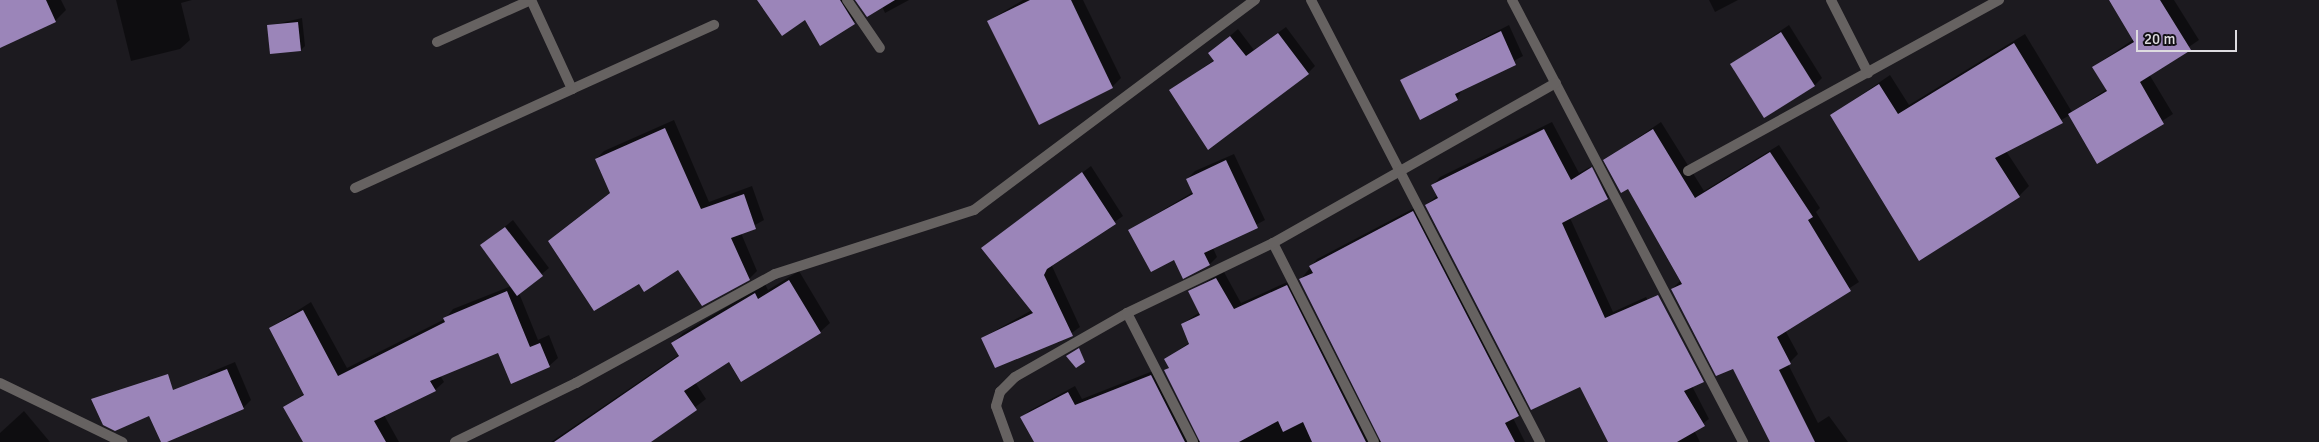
<!DOCTYPE html>
<style>
body{margin:0}
#map{position:relative;width:2319px;height:442px;overflow:hidden;background:#1c1a1f;font-family:Signika,sans-serif}
div>[style]{position:absolute}
.shadow>*{inset:0;background:#0007}
.building>*{inset:0;background:#9b85b9}
.street>*{height:10px;margin:-5px;padding:0 5px;transform-origin:5px;border-radius:5px;background:#666261}
span{translate:-50% -50%;white-space:nowrap;text-align:center;line-height:1.15;-webkit-text-stroke:5px #131116;paint-order:stroke}
.scale{position:absolute;left:2136px;top:30px;width:101px;height:22px;box-sizing:border-box;border:2px solid #dedce0;border-top:0;padding-left:6px;font-size:15px;line-height:18px;white-space:nowrap;color:#dedce0;-webkit-text-stroke:4px #131116;paint-order:stroke}
</style>
<div id="map">
<div class="shadow">
<div style="clip-path:polygon(0 0,61px 0,66px 10px,55px 21px,0 46px)"></div>
<div style="clip-path:polygon(116px 0,192px 0,181px 3px,190px 40px,180px 49px,131px 61px)"></div>
<div style="clip-path:polygon(771px 0,851px 0,862px 16px,821px 44px,805px 18px)"></div>
<div style="clip-path:polygon(857px 0,909px 0,885px 13px,882px 6px)"></div>
<div style="clip-path:polygon(1023px 0,1083px 0,1121px 78px,1112px 87px,988px 21px)"></div>
<div style="clip-path:polygon(1709px 0,1738px 0,1715px 12px)"></div>
<div style="clip-path:polygon(2110px 0,2174px 0,2199px 40px,2149px 74px,2173px 114px,2098px 162px,2070px 115px,2006px 151px,2029px 186px,2019px 196px,1832px 115px,1890px 75px,1909px 105px,2025px 34px,2072px 112px,2107px 89px,2093px 67px,2134px 39px)"></div>
<div style="clip-path:polygon(302px 18px,305px 46px,301px 50px,268px 26px)"></div>
<div style="clip-path:polygon(1509px 25px,1523px 56px,1463px 88px,1457px 99px,1402px 80px)"></div>
<div style="clip-path:polygon(1789px 25px,1822px 78px,1815px 85px,1732px 64px)"></div>
<div style="clip-path:polygon(1286px 27px,1315px 66px,1308px 73px,1171px 91px,1214px 60px,1210px 53px,1238px 29px,1254px 50px)"></div>
<div style="clip-path:polygon(674px 120px,709px 202px,752px 186px,764px 220px,741px 233px,757px 271px,749px 279px,678px 269px,639px 282px,558px 233px,611px 192px,596px 159px,604px 151px)"></div>
<div style="clip-path:polygon(1552px 122px,1579px 173px,1590px 167px,1609px 197px,1570px 218px,1613px 312px,1646px 297px,1709px 419px,1694px 430px,1700px 442px,1609px 442px,1580px 385px,1426px 205px,1438px 195px,1433px 185px,1440px 177px)"></div>
<div style="clip-path:polygon(1661px 122px,1704px 191px,1779px 145px,1820px 208px,1816px 212px,1859px 282px,1785px 330px,1798px 354px,1788px 364px,1818px 423px,1829px 416px,1848px 442px,1774px 442px,1733px 367px,1672px 289px,1680px 281px,1628px 188px,1605px 160px)"></div>
<div style="clip-path:polygon(1234px 154px,1265px 220px,1213px 248px,1217px 257px,1210px 264px,1174px 258px,1129px 230px,1193px 192px,1187px 179px,1195px 171px)"></div>
<div style="clip-path:polygon(1599px 161px,1615px 191px,1609px 197px,1592px 165px)"></div>
<div style="clip-path:polygon(1091px 166px,1123px 216px,1052px 266px,1080px 327px,1058px 343px,1055px 339px,982px 338px,1032px 310px,983px 248px)"></div>
<div style="clip-path:polygon(1420px 205px,1525px 408px,1513px 418px,1525px 442px,1035px 442px,1022px 418px,1029px 411px,1075px 386px,1082px 399px,1158px 369px,1194px 439px,1201px 441px,1166px 370px,1170px 366px,1166px 359px,1190px 342px,1182px 324px,1200px 312px,1190px 291px,1224px 272px,1241px 303px,1294px 279px,1375px 439px,1382px 441px,1301px 279px,1317px 259px)"></div>
<div style="clip-path:polygon(513px 220px,549px 268px,519px 293px,538px 340px,549px 335px,558px 358px,549px 366px,499px 351px,440px 375px,444px 382px,435px 390px,384px 415px,399px 442px,304px 442px,284px 408px,305px 393px,270px 328px,311px 302px,347px 368px,445px 319px,453px 309px,511px 286px,482px 245px)"></div>
<div style="clip-path:polygon(799px 271px,830px 323px,820px 332px,729px 360px,695px 382px,706px 399px,649px 442px,551px 442px,680px 354px,673px 343px,683px 333px,765px 284px,768px 290px)"></div>
<div style="clip-path:polygon(235px 362px,251px 400px,243px 408px,162px 442px,162px 416px,211px 372px)"></div>
<div style="clip-path:polygon(24px 411px,50px 442px,0 442px,0 433px)"></div>
</div>
<div class="building">
<div style="clip-path:polygon(0 0,46px 0,56px 22px,0 48px)"></div>
<div style="clip-path:polygon(757px 0,840px 0,855px 24px,820px 46px,805px 20px,782px 36px)"></div>
<div style="clip-path:polygon(855px 0,895px 0,867px 17px)"></div>
<div style="clip-path:polygon(1030px 0,1071px 0,1113px 88px,1039px 125px,987px 21px)"></div>
<div style="clip-path:polygon(2109px 0,2160px 0,2191px 50px,2140px 82px,2164px 124px,2097px 164px,2068px 114px,2107px 91px,2092px 67px,2134px 42px)"></div>
<div style="clip-path:polygon(298px 22px,301px 51px,270px 54px,267px 25px)"></div>
<div style="clip-path:polygon(1501px 31px,1516px 65px,1455px 94px,1458px 100px,1420px 120px,1400px 80px)"></div>
<div style="clip-path:polygon(1781px 32px,1815px 86px,1764px 118px,1730px 64px)"></div>
<div style="clip-path:polygon(1278px 33px,1309px 74px,1208px 150px,1169px 90px,1214px 61px,1208px 53px,1230px 36px,1246px 56px)"></div>
<div style="clip-path:polygon(2014px 43px,2063px 123px,1995px 158px,2020px 197px,1919px 261px,1830px 115px,1879px 84px,1898px 114px)"></div>
<div style="clip-path:polygon(665px 128px,701px 209px,744px 194px,756px 229px,731px 238px,750px 280px,702px 306px,678px 270px,644px 292px,639px 284px,594px 311px,548px 241px,610px 193px,595px 159px)"></div>
<div style="clip-path:polygon(1544px 129px,1571px 180px,1592px 167px,1608px 199px,1562px 223px,1605px 318px,1658px 295px,1704px 382px,1684px 391px,1705px 426px,1677px 442px,1608px 442px,1580px 387px,1531px 410px,1425px 205px,1438px 198px,1431px 185px)"></div>
<div style="clip-path:polygon(1653px 129px,1695px 198px,1770px 152px,1813px 217px,1808px 220px,1851px 291px,1777px 337px,1791px 364px,1779px 370px,1815px 442px,1770px 442px,1733px 369px,1716px 376px,1671px 289px,1682px 284px,1628px 189px,1621px 193px,1603px 160px)"></div>
<div style="clip-path:polygon(1226px 160px,1258px 228px,1204px 253px,1210px 265px,1183px 279px,1174px 260px,1151px 272px,1128px 230px,1193px 194px,1186px 179px)"></div>
<div style="clip-path:polygon(1082px 172px,1116px 224px,1047px 269px,1044px 275px,1073px 336px,995px 368px,981px 338px,1033px 313px,981px 248px)"></div>
<div style="clip-path:polygon(1413px 211px,1519px 416px,1505px 423px,1515px 442px,1381px 442px,1299px 279px,1313px 273px,1309px 266px)"></div>
<div style="clip-path:polygon(505px 227px,543px 276px,517px 296px,480px 245px)"></div>
<div style="clip-path:polygon(1216px 278px,1234px 309px,1287px 285px,1366px 442px,1312px 442px,1303px 422px,1283px 432px,1278px 421px,1239px 442px,1200px 442px,1164px 370px,1169px 368px,1164px 359px,1189px 344px,1181px 324px,1200px 315px,1188px 291px)"></div>
<div style="clip-path:polygon(789px 280px,821px 333px,741px 382px,729px 362px,684px 391px,697px 410px,651px 442px,554px 442px,679px 356px,671px 343px,755px 293px,758px 299px)"></div>
<div style="clip-path:polygon(507px 291px,530px 347px,540px 343px,550px 367px,511px 384px,498px 353px,430px 381px,436px 391px,374px 421px,386px 442px,303px 442px,283px 407px,304px 395px,269px 328px,303px 310px,338px 376px,445px 322px,443px 318px)"></div>
<div style="clip-path:polygon(1079px 348px,1085px 362px,1076px 368px,1066px 356px)"></div>
<div style="clip-path:polygon(227px 369px,244px 409px,167px 442px,161px 442px,149px 416px,115px 431px,103px 425px,91px 399px,168px 374px,173px 390px)"></div>
<div style="clip-path:polygon(1151px 375px,1185px 442px,1034px 442px,1020px 417px,1068px 392px,1075px 405px)"></div>
</div>
<div class="street">
<div style="left:847px;top:0;width:58px;rotate:55.5deg"></div>
<div style="left:1311px;top:0;width:498px;rotate:62.6deg"></div>
<div style="left:1512px;top:0;width:499px;rotate:62.4deg"></div>
<div style="left:1831px;top:0;width:82px;rotate:63.1deg"></div>
<div style="left:572px;top:89px;width:156px;rotate:-24.3deg"></div>
<div style="left:1688px;top:171px;width:355px;rotate:-28.8deg"></div>
<div style="left:355px;top:188px;width:239px;rotate:-24.5deg"></div>
<div style="left:572px;top:89px;width:98px;rotate:-114.7deg"></div>
<div style="left:531px;top:0;width:103px;rotate:155.9deg"></div>
<div style="left:1273px;top:243px;width:223px;rotate:63.1deg"></div>
<div style="left:1127px;top:313px;width:145px;rotate:62.9deg"></div>
<div style="left:0;top:383px;width:136px;rotate:25.8deg"></div>
<div style="left:455px;top:442px;width:135px;rotate:-26deg"></div>
<div style="left:576px;top:383px;width:227px;rotate:-28.7deg"></div>
<div style="left:775px;top:274px;width:209px;rotate:-17.8deg"></div>
<div style="left:974px;top:210px;width:351px;rotate:-36.8deg"></div>
<div style="left:1009px;top:442px;width:38px;rotate:-110deg"></div>
<div style="left:996px;top:406px;width:15px;rotate:-74deg"></div>
<div style="left:1000px;top:392px;width:21px;rotate:-45deg"></div>
<div style="left:1015px;top:377px;width:129px;rotate:-29.7deg"></div>
<div style="left:1127px;top:313px;width:162px;rotate:-25.6deg"></div>
<div style="left:1273px;top:243px;width:325px;rotate:-29.5deg"></div>
</div>
<div class="scale">20 m</div>
</div>
